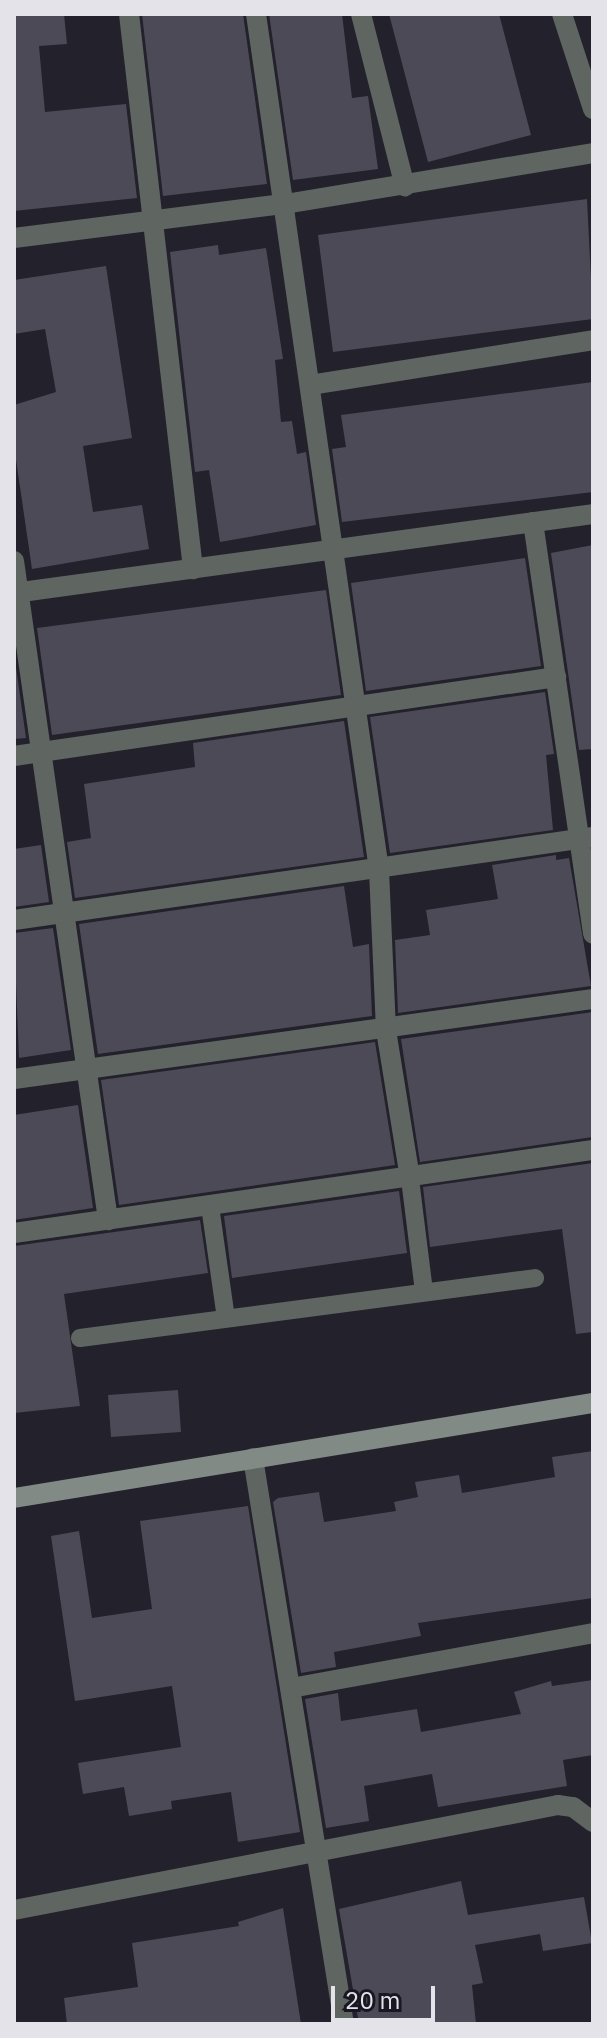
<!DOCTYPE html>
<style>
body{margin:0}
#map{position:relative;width:607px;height:2038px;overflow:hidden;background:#23212b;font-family:"IBM Plex Sans",sans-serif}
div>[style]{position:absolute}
.building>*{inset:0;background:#4c4a56}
.lane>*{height:18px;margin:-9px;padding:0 9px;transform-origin:9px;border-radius:9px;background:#5f6561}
.street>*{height:20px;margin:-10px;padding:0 10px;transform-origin:10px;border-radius:10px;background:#5f6561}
.secondary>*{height:20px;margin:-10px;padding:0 10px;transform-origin:10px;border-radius:10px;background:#818a85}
span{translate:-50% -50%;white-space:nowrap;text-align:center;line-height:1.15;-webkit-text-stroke:6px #191721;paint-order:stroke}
.frame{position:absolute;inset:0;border:16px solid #e4e3ea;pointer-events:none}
.scale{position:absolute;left:331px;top:1986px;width:104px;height:36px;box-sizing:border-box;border:4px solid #e4e3ea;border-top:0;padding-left:10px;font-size:24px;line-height:28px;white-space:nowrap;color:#e4e3ea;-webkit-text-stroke:6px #191721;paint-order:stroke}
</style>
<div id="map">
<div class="building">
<div style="clip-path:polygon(14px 14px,64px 14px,67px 44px,39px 46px,45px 112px,126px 104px,137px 198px,14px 211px)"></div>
<div style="clip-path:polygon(142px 14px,243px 14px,267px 184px,163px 196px)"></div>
<div style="clip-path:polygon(269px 14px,342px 14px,352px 98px,368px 96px,378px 169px,293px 180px)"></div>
<div style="clip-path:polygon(389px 14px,499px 14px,531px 135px,428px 162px)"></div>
<div style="clip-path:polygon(587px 199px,593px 319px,333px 352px,318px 235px)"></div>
<div style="clip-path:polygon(218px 245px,219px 255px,266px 248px,283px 359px,275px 360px,281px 422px,292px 421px,297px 454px,306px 452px,316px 525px,220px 542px,209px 470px,195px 472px,170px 252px)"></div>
<div style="clip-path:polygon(106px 266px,132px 438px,83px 446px,93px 512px,142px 505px,149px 549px,32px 569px,14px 446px,14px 405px,56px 392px,45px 329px,14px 334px,14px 280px)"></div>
<div style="clip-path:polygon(593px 382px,593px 492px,342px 522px,332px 449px,346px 447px,341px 415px)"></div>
<div style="clip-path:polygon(593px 545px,593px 749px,579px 750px,551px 553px)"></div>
<div style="clip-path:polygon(525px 558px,541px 666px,366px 691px,351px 583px)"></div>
<div style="clip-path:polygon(326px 590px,341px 695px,52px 735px,37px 628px)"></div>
<div style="clip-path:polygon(14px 653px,26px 738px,14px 739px)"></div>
<div style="clip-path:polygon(545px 692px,554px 754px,546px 755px,553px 830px,390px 853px,370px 717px)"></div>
<div style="clip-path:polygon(344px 721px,364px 857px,75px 898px,67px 842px,91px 838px,84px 784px,195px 767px,193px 743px)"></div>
<div style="clip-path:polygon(41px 845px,49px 902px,14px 907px,14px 849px)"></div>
<div style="clip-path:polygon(556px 855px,556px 860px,569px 858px,591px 986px,398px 1013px,395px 940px,430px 935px,426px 910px,498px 899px,492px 865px)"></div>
<div style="clip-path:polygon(344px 886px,353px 947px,369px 944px,372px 1016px,98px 1054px,79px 924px)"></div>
<div style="clip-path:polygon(53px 928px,71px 1050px,19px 1058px,14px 933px)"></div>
<div style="clip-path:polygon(593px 1012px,593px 1137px,420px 1162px,401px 1039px)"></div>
<div style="clip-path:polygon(375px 1042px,395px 1165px,119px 1205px,101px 1080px)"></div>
<div style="clip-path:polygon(78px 1105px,93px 1208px,14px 1220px,14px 1115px)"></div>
<div style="clip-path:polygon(593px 1163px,593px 1332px,576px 1334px,562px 1229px,430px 1247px,423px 1187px)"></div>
<div style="clip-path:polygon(399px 1191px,407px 1253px,232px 1278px,224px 1216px)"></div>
<div style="clip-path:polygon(200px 1220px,208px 1273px,64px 1294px,80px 1406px,14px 1413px,14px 1246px)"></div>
<div style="clip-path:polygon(178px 1390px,181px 1432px,111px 1437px,108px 1395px)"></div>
<div style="clip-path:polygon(593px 1451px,593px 1598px,418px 1623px,421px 1636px,334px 1652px,336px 1667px,301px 1673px,273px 1502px,278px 1498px,319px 1492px,324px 1522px,396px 1511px,394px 1502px,418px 1497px,415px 1482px,459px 1475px,462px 1493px,555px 1477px,552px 1457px)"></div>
<div style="clip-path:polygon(248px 1506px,300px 1832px,238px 1842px,231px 1792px,171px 1801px,172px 1809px,129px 1816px,124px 1787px,83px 1794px,78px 1763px,181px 1747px,172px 1686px,75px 1701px,51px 1536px,79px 1531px,92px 1618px,152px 1609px,140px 1521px)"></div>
<div style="clip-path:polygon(593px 1680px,593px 1755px,563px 1760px,567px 1786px,438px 1807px,432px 1774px,364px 1786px,369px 1821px,326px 1828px,305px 1699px,338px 1693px,341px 1721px,417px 1709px,421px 1732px,521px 1714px,514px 1692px,551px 1681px,552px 1686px)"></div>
<div style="clip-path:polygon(461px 1881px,468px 1915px,584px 1897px,592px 1943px,543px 1951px,540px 1934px,475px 1945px,483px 1983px,472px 1985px,476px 2024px,359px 2024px,339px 1909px)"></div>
<div style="clip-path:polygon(283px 1908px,301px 2024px,67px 2024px,64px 1998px,138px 1987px,132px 1943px,239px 1926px,238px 1922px)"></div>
</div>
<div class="lane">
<div style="left:410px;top:1179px;width:114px;rotate:82.9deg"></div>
<div style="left:210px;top:1206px;width:113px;rotate:81.9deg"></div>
<div style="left:80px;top:1338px;width:459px;rotate:-7.5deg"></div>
</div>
<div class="street">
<div style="left:129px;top:14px;width:559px;rotate:83.42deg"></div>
<div style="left:256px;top:14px;width:865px;rotate:81.82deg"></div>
<div style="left:379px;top:870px;width:160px;rotate:87.5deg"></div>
<div style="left:386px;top:1030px;width:151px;rotate:80.8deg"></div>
<div style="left:361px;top:14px;width:178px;rotate:75.7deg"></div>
<div style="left:562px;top:14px;width:100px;rotate:71.9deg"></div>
<div style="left:14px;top:238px;width:273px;rotate:-7.2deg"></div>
<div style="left:285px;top:204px;width:312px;rotate:-9.4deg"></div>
<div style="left:310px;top:385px;width:287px;rotate:-9deg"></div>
<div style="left:533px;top:522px;width:416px;rotate:81.7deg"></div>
<div style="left:14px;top:561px;width:666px;rotate:81.88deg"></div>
<div style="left:14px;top:593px;width:584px;rotate:-7.77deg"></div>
<div style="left:14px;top:756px;width:548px;rotate:-8.29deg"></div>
<div style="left:14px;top:920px;width:585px;rotate:-8.16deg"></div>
<div style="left:14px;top:1079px;width:585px;rotate:-7.87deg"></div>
<div style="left:14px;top:1233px;width:585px;rotate:-8.16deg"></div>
<div style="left:253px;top:1458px;width:573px;rotate:80.87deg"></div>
<div style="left:291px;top:1688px;width:307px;rotate:-10.3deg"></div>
<div style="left:14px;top:1910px;width:554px;rotate:-10.92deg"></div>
<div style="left:558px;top:1805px;width:15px;rotate:8deg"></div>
<div style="left:573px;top:1807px;width:25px;rotate:37deg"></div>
</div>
<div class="secondary">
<div style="left:14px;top:1498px;width:587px;rotate:-9.32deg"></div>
</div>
<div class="frame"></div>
<div class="scale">20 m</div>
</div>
